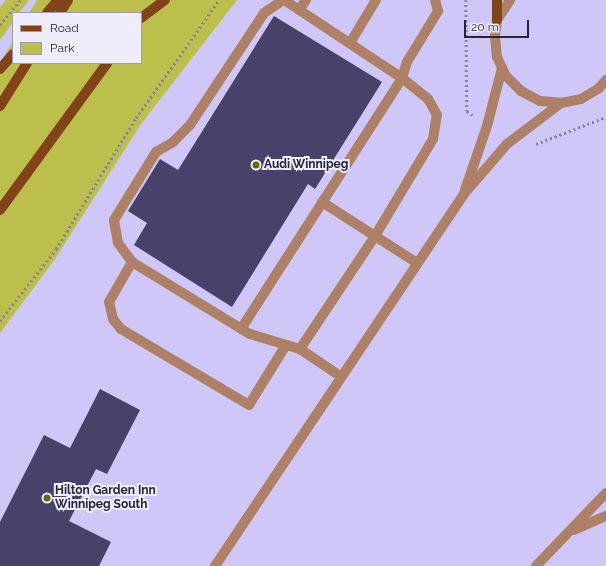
<!DOCTYPE html>
<style>
body{margin:0}
#map{position:relative;width:606px;height:566px;overflow:hidden;background:#cec7f8;font-family:Raleway,sans-serif}
div>[style]{position:absolute}
.green>*{inset:0;background:#bcbf4c}
.building>*{inset:0;background:#48416a}
.path>*{height:2.5px;margin-top:-1.25px;transform-origin:0;background:repeating-linear-gradient(90deg,#8580a4 0 2px,transparent 0 5px)}
.minor>*{height:10px;margin:-5px;padding:0 5px;transform-origin:5px;border-radius:5px;background:#ae8167}
.major>*{height:10px;margin:-5px;padding:0 5px;transform-origin:5px;border-radius:5px;background:#824319}
.dots>*{width:11px;height:11px;translate:-50% -50%;box-sizing:border-box;border:2px solid #efedfc;border-radius:50%}
span{translate:-50% -50%;white-space:nowrap;text-align:center;line-height:1.15;-webkit-text-stroke:4px #efedfc;paint-order:stroke}
.poi-label{font-size:12px;color:#272437;font-weight:700}
.left{translate:0 -50%;text-align:left}
.legend{position:absolute;left:12px;top:12px;width:130px;height:52px;box-sizing:border-box;background:#efedfc;border:1px solid #9f9dad;margin:0;padding:5px 7px;list-style:none;font-size:12px;color:#272437}
.legend li{display:flex;align-items:center;gap:8px;height:20px}
.legend b{width:20px;border:1px solid #9f9dad}
.scale{position:absolute;left:464px;top:20px;width:65px;height:18px;box-sizing:border-box;border:2px solid #272437;border-top:0;padding-left:5px;font-size:12px;line-height:14px;white-space:nowrap;color:#272437;-webkit-text-stroke:3px #efedfc;paint-order:stroke}
</style>
<div id="map">
<div class="green">
<div style="clip-path:polygon(6px 0,29px 0,19px 13px,13px 13px,13px 22px,0 40px,0 7px)"></div>
<div style="clip-path:polygon(37px 0,237px 0,141px 124px,55px 259px,0 333px,0 63px,13px 41px,13px 63px,141px 63px,141px 13px,29px 13px)"></div>
</div>
<div class="building">
<div style="clip-path:polygon(274px 16px,382px 82px,315px 189px,308px 184px,232px 307px,134px 245px,147px 223px,128px 211px,160px 159px,178px 170px)"></div>
<div style="clip-path:polygon(100px 389px,140px 410px,107px 474px,96px 469px,69px 521px,111px 542px,99px 566px,0 566px,0 522px,44px 435px,70px 448px)"></div>
</div>
<div class="path">
<div style="left:466px;top:0;width:111px;rotate:89.5deg"></div>
<div style="left:467px;top:111px;width:7px;rotate:34deg"></div>
<div style="left:0;top:25px;width:32px;rotate:-51deg"></div>
<div style="left:536px;top:144px;width:75px;rotate:-21.1deg"></div>
<div style="left:0;top:321px;width:91px;rotate:-52.1deg"></div>
<div style="left:56px;top:249px;width:153px;rotate:-58.6deg"></div>
<div style="left:136px;top:118px;width:144px;rotate:-54.9deg"></div>
</div>
<div class="minor">
<div style="left:510px;top:0;width:24px;rotate:123deg"></div>
<div style="left:497px;top:20px;width:16px;rotate:97deg"></div>
<div style="left:495px;top:36px;width:21px;rotate:85deg"></div>
<div style="left:497px;top:57px;width:21px;rotate:65deg"></div>
<div style="left:506px;top:76px;width:21px;rotate:45deg"></div>
<div style="left:521px;top:91px;width:21px;rotate:28deg"></div>
<div style="left:540px;top:101px;width:21px;rotate:5deg"></div>
<div style="left:561px;top:103px;width:20px;rotate:-11deg"></div>
<div style="left:581px;top:99px;width:21px;rotate:-31deg"></div>
<div style="left:599px;top:88px;width:11px;rotate:-49deg"></div>
<div style="left:299px;top:10px;width:12px;rotate:-55deg"></div>
<div style="left:350px;top:43px;width:50px;rotate:-58.8deg"></div>
<div style="left:465px;top:190px;width:68px;rotate:-71deg"></div>
<div style="left:487px;top:126px;width:60px;rotate:-75.5deg"></div>
<div style="left:322px;top:202px;width:113px;rotate:32.7deg"></div>
<div style="left:132px;top:262px;width:24px;rotate:-126deg"></div>
<div style="left:118px;top:243px;width:23px;rotate:-100deg"></div>
<div style="left:114px;top:220px;width:80px;rotate:-58.3deg"></div>
<div style="left:156px;top:152px;width:20px;rotate:-30deg"></div>
<div style="left:173px;top:142px;width:24px;rotate:-45deg"></div>
<div style="left:190px;top:125px;width:134px;rotate:-56.5deg"></div>
<div style="left:264px;top:13px;width:23px;rotate:-34deg"></div>
<div style="left:241px;top:329px;width:298px;rotate:-57.3deg"></div>
<div style="left:402px;top:78px;width:141px;rotate:-146.5deg"></div>
<div style="left:286px;top:345px;width:70px;rotate:121.7deg"></div>
<div style="left:249px;top:405px;width:149px;rotate:-149.3deg"></div>
<div style="left:121px;top:329px;width:13px;rotate:-129deg"></div>
<div style="left:113px;top:319px;width:17px;rotate:-103deg"></div>
<div style="left:109px;top:302px;width:46px;rotate:-60.1deg"></div>
<div style="left:132px;top:262px;width:138px;rotate:31.4deg"></div>
<div style="left:250px;top:334px;width:52px;rotate:16.7deg"></div>
<div style="left:300px;top:349px;width:48px;rotate:34deg"></div>
<div style="left:300px;top:349px;width:136px;rotate:-56.4deg"></div>
<div style="left:375px;top:236px;width:113px;rotate:-59.1deg"></div>
<div style="left:433px;top:139px;width:24px;rotate:-81deg"></div>
<div style="left:437px;top:115px;width:18px;rotate:-119deg"></div>
<div style="left:428px;top:99px;width:33px;rotate:-141deg"></div>
<div style="left:402px;top:78px;width:17px;rotate:-73deg"></div>
<div style="left:407px;top:62px;width:60px;rotate:-58.7deg"></div>
<div style="left:438px;top:11px;width:11px;rotate:-105deg"></div>
<div style="left:574px;top:530px;width:35px;rotate:-24deg"></div>
<div style="left:215px;top:566px;width:446px;rotate:-56.2deg"></div>
<div style="left:463px;top:195px;width:67px;rotate:-49.2deg"></div>
<div style="left:507px;top:144px;width:68px;rotate:-37.2deg"></div>
<div style="left:536px;top:566px;width:101px;rotate:-46.2deg"></div>
</div>
<div class="major">
<div style="left:497px;top:0;width:20px;rotate:90deg"></div>
<div style="left:47px;top:13px;width:17px;rotate:-50deg"></div>
<div style="left:60px;top:13px;width:15px;rotate:-58deg"></div>
<div style="left:141px;top:18px;width:30px;rotate:-37deg"></div>
<div style="left:0;top:69px;width:20px;rotate:-49deg"></div>
<div style="left:0;top:106px;width:51px;rotate:-57.9deg"></div>
<div style="left:0;top:210px;width:182px;rotate:-53.9deg"></div>
</div>
<div class="dots">
<div style="left:256px;top:165px;background:#676907"></div>
<div style="left:47px;top:498px;background:#676907"></div>
</div>
<div class="poi-label">
<span class="left" style="left:264px;top:165px">Audi Winnipeg</span>
<span class="left" style="left:55px;top:498px">Hilton Garden Inn<br>Winnipeg South</span>
</div>
<ul class="legend">
<li><b style="height:5px;background:#824319"></b>Road</li>
<li><b style="height:11px;background:#bcbf4c"></b>Park</li>
</ul>
<div class="scale">20 m</div>
</div>
